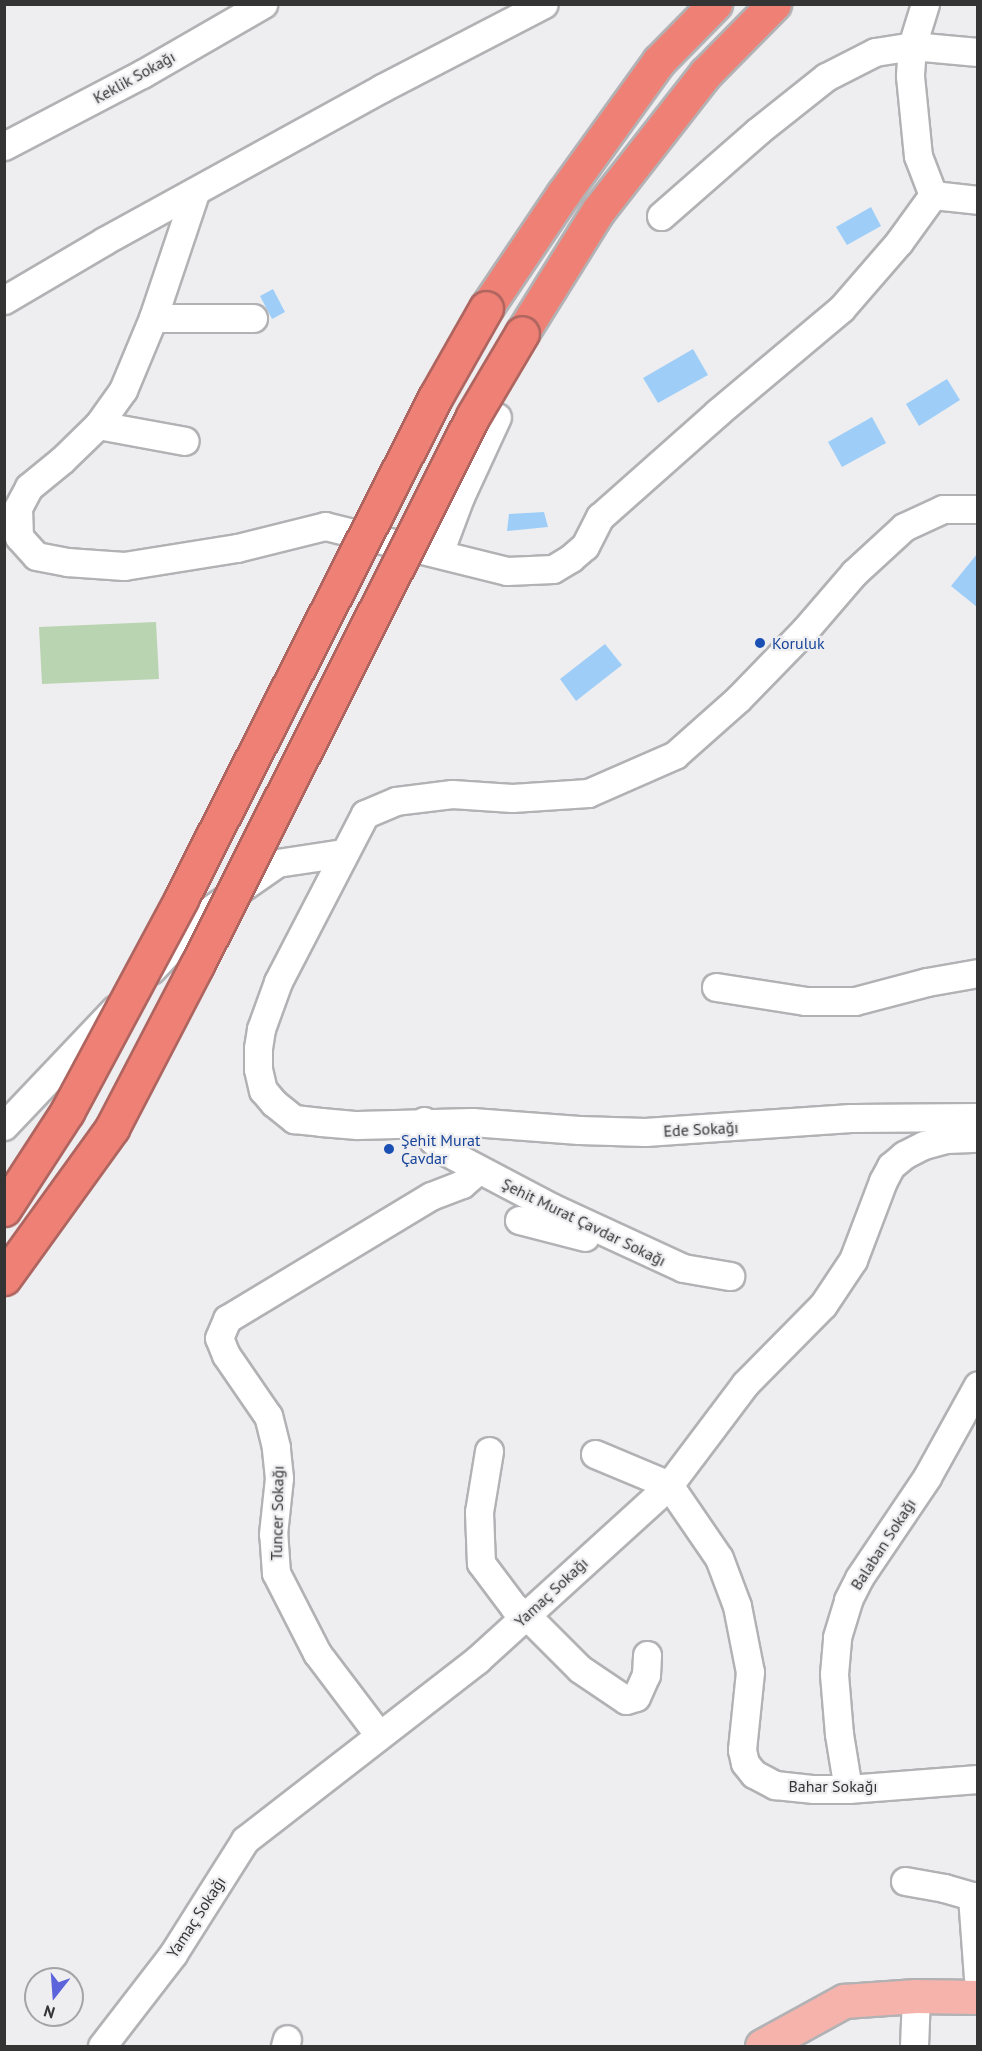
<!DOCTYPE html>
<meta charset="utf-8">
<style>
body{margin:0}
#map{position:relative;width:982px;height:2051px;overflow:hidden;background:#eeeef0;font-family:"PT Sans",sans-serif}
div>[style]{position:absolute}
.green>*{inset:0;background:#b9d4b1}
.water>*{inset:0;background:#9ecef8}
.roads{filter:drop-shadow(2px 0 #b2b2b5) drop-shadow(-2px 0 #b2b2b5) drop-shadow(0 2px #b2b2b5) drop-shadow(0 -2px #b2b2b5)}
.minor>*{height:27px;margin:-13.5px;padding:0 13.5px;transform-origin:13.5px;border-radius:13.5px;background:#fff}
.major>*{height:33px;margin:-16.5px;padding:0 16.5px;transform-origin:16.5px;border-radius:16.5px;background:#f5b3ac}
.highway>*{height:33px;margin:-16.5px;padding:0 16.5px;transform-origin:16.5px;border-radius:16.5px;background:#ef8075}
.bridges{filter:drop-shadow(2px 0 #ae655f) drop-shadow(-2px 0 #ae655f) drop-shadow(0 2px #ae655f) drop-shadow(0 -2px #ae655f)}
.highway-bridge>*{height:33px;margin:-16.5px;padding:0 16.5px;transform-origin:16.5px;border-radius:16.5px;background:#ef8075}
.dots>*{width:16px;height:16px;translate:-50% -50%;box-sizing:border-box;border:3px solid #eeeef0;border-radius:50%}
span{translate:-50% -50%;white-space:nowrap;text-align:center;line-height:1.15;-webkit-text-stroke:4.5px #eeeef0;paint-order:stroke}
.street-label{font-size:16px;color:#343435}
.transit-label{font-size:16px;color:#164399}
.left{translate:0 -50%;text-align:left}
.frame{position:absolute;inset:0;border:6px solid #343435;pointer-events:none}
.north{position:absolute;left:24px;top:1967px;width:60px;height:60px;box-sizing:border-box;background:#eeeef0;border:2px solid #a4a4a5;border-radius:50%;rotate:197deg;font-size:16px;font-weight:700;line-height:24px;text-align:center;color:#343435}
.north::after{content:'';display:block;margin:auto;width:21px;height:27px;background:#5b64db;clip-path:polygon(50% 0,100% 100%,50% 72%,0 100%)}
</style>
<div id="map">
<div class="green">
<div style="clip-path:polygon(156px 622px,159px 679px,42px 684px,39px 627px)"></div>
</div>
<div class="water">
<div style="clip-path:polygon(871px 207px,881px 226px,847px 245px,836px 227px)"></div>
<div style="clip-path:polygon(273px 289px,285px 312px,272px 319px,260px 296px)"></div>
<div style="clip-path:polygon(693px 349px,708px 375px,658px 403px,643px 378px)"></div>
<div style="clip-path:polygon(947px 379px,960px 400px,919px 426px,906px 404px)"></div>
<div style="clip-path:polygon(872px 417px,886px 443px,842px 467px,828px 442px)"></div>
<div style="clip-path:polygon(544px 512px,548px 527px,507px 531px,509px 514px)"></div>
<div style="clip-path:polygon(977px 554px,977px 607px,951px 586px)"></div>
<div style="clip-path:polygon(605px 644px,622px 665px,576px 701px,560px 679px)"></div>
</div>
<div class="roads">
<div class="minor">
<div style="left:925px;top:4px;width:44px;rotate:107.2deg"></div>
<div style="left:912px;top:46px;width:30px;rotate:94deg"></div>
<div style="left:910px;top:76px;width:80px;rotate:84.3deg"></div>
<div style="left:918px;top:156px;width:42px;rotate:69deg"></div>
<div style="left:4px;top:146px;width:156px;rotate:-27.6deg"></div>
<div style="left:142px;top:74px;width:140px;rotate:-30deg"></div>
<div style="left:195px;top:193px;width:132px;rotate:108.6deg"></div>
<div style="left:153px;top:318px;width:78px;rotate:112.6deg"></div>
<div style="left:123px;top:390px;width:43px;rotate:125.5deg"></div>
<div style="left:98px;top:425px;width:50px;rotate:135.8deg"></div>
<div style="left:62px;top:460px;width:43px;rotate:140.7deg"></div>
<div style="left:29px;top:487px;width:24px;rotate:118deg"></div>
<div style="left:18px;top:508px;width:29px;rotate:88deg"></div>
<div style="left:19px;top:537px;width:25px;rotate:48deg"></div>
<div style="left:36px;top:556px;width:32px;rotate:11deg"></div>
<div style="left:67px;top:562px;width:57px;rotate:4deg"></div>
<div style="left:124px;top:566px;width:114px;rotate:-9.1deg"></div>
<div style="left:237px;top:548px;width:91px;rotate:-14deg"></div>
<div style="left:325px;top:526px;width:187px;rotate:13.9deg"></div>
<div style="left:507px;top:571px;width:46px;rotate:-2.5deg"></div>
<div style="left:553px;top:569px;width:21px;rotate:-31deg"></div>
<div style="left:571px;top:558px;width:18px;rotate:-41deg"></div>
<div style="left:585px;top:546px;width:33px;rotate:-63deg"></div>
<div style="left:600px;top:517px;width:157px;rotate:-41.6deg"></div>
<div style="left:717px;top:413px;width:162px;rotate:-40deg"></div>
<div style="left:841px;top:309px;width:89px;rotate:-49.1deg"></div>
<div style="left:899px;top:242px;width:58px;rotate:-54.1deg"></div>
<div style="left:933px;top:195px;width:45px;rotate:6.3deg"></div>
<div style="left:661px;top:216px;width:129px;rotate:-41.2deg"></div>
<div style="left:758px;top:131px;width:87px;rotate:-38.5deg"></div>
<div style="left:826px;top:77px;width:55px;rotate:-27deg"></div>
<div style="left:875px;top:52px;width:37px;rotate:-9deg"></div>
<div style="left:912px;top:46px;width:66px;rotate:5.2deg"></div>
<div style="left:4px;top:300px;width:116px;rotate:-30.5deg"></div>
<div style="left:104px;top:241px;width:317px;rotate:-28.8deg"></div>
<div style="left:382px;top:88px;width:182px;rotate:-27.4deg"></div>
<div style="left:153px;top:318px;width:100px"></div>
<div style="left:98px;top:425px;width:88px;rotate:10.4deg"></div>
<div style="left:978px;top:509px;width:35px;rotate:180deg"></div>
<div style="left:943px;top:509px;width:43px;rotate:155.2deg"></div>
<div style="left:904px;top:527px;width:68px;rotate:137.4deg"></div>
<div style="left:854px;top:573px;width:75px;rotate:130.7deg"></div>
<div style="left:805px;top:630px;width:96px;rotate:134.2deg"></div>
<div style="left:738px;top:699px;width:84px;rotate:138.4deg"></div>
<div style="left:675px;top:755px;width:95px;rotate:156.4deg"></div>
<div style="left:588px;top:793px;width:76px;rotate:176.2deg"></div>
<div style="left:512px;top:798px;width:60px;rotate:-176.2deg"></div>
<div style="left:452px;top:794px;width:56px;rotate:172.9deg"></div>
<div style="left:396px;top:801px;width:34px;rotate:157deg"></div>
<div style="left:365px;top:814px;width:189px;rotate:117.4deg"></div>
<div style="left:278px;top:982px;width:50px;rotate:109.9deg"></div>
<div style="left:261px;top:1029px;width:19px;rotate:99deg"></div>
<div style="left:258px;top:1048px;width:21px;rotate:90deg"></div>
<div style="left:258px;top:1069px;width:22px;rotate:77deg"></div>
<div style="left:263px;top:1090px;width:17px;rotate:50deg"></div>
<div style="left:274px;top:1103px;width:26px;rotate:39deg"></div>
<div style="left:294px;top:1119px;width:27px;rotate:6deg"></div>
<div style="left:321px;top:1122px;width:36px;rotate:5deg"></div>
<div style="left:357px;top:1125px;width:115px;rotate:-1.5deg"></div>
<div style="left:472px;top:1122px;width:107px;rotate:4.3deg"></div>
<div style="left:579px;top:1130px;width:66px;rotate:1.7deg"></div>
<div style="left:645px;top:1132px;width:206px;rotate:-3.9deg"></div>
<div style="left:851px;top:1118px;width:127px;rotate:-0.5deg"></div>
<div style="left:439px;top:553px;width:60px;rotate:-69.4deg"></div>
<div style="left:460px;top:497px;width:88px;rotate:-65.2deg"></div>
<div style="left:151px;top:970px;width:77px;rotate:-46.6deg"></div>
<div style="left:204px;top:914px;width:89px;rotate:-34.9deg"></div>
<div style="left:277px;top:863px;width:68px;rotate:-8.5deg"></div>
<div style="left:716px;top:987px;width:90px;rotate:8.9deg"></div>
<div style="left:805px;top:1001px;width:50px"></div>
<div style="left:855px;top:1001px;width:74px;rotate:-14.8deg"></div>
<div style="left:927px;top:982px;width:52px;rotate:-10deg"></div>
<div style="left:424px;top:1121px;width:21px;rotate:65deg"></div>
<div style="left:433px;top:1140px;width:14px;rotate:45deg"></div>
<div style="left:443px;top:1150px;width:122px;rotate:27.8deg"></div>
<div style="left:551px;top:1207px;width:145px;rotate:24.8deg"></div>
<div style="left:683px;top:1268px;width:48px;rotate:9.7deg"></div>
<div style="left:4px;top:1126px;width:161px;rotate:-46.5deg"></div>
<div style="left:519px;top:1220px;width:68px;rotate:14.4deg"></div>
<div style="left:489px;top:1451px;width:62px;rotate:99.3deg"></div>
<div style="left:479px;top:1512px;width:51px;rotate:87.8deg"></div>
<div style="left:481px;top:1563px;width:55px;rotate:53.1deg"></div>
<div style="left:514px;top:1607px;width:14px;rotate:34deg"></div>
<div style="left:526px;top:1615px;width:76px;rotate:45deg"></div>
<div style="left:580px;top:1669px;width:55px;rotate:34deg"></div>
<div style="left:626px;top:1700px;width:10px;rotate:-17deg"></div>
<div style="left:636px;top:1697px;width:24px;rotate:-66deg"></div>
<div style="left:646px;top:1675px;width:20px;rotate:-87deg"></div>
<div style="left:595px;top:1454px;width:80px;rotate:22.7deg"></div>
<div style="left:669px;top:1485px;width:88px;rotate:55.6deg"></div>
<div style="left:719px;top:1558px;width:51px;rotate:69.4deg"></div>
<div style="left:737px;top:1606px;width:67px;rotate:78.9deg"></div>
<div style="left:750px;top:1672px;width:78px;rotate:95.9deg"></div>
<div style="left:742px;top:1750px;width:13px;rotate:77deg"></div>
<div style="left:745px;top:1763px;width:14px;rotate:51deg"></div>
<div style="left:754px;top:1774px;width:24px;rotate:28deg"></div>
<div style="left:775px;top:1785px;width:39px;rotate:6deg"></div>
<div style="left:814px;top:1789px;width:34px"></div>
<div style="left:848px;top:1789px;width:130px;rotate:-4.4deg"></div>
<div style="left:379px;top:1735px;width:103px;rotate:-127.1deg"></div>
<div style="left:317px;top:1653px;width:90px;rotate:-117.1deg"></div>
<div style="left:276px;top:1573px;width:39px;rotate:-94deg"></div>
<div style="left:273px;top:1534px;width:56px;rotate:-83.9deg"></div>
<div style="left:279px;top:1478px;width:31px;rotate:-96deg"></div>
<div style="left:276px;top:1447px;width:32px;rotate:-104deg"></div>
<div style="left:268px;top:1416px;width:74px;rotate:-124.5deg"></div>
<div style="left:226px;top:1355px;width:18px;rotate:-112deg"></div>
<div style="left:219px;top:1338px;width:21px;rotate:-67deg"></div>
<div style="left:227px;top:1319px;width:238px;rotate:-31.1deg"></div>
<div style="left:431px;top:1196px;width:33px;rotate:-21deg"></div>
<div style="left:462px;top:1184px;width:21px;rotate:-41deg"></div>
<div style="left:848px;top:1789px;width:56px;rotate:-99.3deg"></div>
<div style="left:839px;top:1734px;width:60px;rotate:-94.8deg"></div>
<div style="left:834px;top:1674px;width:37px;rotate:-85deg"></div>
<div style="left:837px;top:1637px;width:39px;rotate:-73deg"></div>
<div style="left:848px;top:1600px;width:25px;rotate:-63deg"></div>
<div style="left:859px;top:1578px;width:122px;rotate:-56deg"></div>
<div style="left:927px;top:1477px;width:105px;rotate:-61deg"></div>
<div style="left:905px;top:1881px;width:40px;rotate:10deg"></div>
<div style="left:944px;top:1888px;width:29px;rotate:16deg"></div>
<div style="left:972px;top:1896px;width:82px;rotate:85.8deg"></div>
<div style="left:102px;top:2046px;width:116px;rotate:-52.3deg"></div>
<div style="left:173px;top:1954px;width:135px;rotate:-57.7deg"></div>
<div style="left:245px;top:1840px;width:294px;rotate:-37.8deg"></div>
<div style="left:477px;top:1660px;width:260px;rotate:-42.3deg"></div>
<div style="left:669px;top:1485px;width:126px;rotate:-53deg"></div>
<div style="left:745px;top:1384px;width:111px;rotate:-45.4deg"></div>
<div style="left:823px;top:1305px;width:54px;rotate:-56.3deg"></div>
<div style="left:853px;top:1260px;width:85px;rotate:-69.2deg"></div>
<div style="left:883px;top:1181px;width:17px;rotate:-62deg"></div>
<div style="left:891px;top:1166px;width:17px;rotate:-40deg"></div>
<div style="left:904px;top:1155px;width:22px;rotate:-27deg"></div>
<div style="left:924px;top:1145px;width:23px;rotate:-15deg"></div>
<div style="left:946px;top:1139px;width:32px;rotate:-2deg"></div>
<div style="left:285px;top:2046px;width:7px;rotate:-74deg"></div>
<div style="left:914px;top:2046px;width:50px;rotate:-87.7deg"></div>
</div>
<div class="major">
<div style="left:762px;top:2046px;width:94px;rotate:-28.8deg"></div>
<div style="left:844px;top:2001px;width:72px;rotate:-4deg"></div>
<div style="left:916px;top:1996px;width:62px;rotate:0.9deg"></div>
</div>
<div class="highway">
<div style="left:486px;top:308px;width:138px;rotate:-56deg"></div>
<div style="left:563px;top:194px;width:164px;rotate:-54.2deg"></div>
<div style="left:659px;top:61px;width:80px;rotate:-45.5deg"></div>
<div style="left:522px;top:333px;width:144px;rotate:-58.1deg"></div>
<div style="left:598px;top:211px;width:175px;rotate:-52deg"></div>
<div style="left:706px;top:73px;width:97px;rotate:-45.4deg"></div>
</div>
</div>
<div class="bridges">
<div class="highway-bridge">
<div style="left:4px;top:1209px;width:116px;rotate:-57deg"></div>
<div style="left:67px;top:1112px;width:242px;rotate:-61.8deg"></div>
<div style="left:181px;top:899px;width:564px;rotate:-63.12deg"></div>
<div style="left:436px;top:396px;width:101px;rotate:-60.4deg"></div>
<div style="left:4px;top:1278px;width:185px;rotate:-54.2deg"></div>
<div style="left:112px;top:1128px;width:184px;rotate:-62.5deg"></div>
<div style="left:197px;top:965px;width:614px;rotate:-63.31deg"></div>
<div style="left:473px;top:416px;width:96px;rotate:-59.4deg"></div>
</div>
</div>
<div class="dots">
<div style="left:760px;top:643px;background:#1a4fb4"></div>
<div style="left:389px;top:1149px;background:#1a4fb4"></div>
</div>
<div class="street-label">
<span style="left:134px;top:77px;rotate:-29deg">Keklik Sokağı</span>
<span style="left:701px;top:1129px;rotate:-3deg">Ede Sokağı</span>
<span style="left:584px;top:1222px;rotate:26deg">Şehit Murat Çavdar Sokağı</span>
<span style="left:277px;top:1513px;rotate:-89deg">Tuncer Sokağı</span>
<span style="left:883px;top:1544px;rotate:-57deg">Balaban Sokağı</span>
<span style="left:551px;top:1592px;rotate:-43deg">Yamaç Sokağı</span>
<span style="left:833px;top:1786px">Bahar Sokağı</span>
<span style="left:196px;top:1917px;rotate:-57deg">Yamaç Sokağı</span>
</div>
<div class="transit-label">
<span class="left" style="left:772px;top:643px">Koruluk</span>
<span class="left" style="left:401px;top:1149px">Şehit Murat<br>Çavdar</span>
</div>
<div class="frame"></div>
<div class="north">N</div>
</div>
